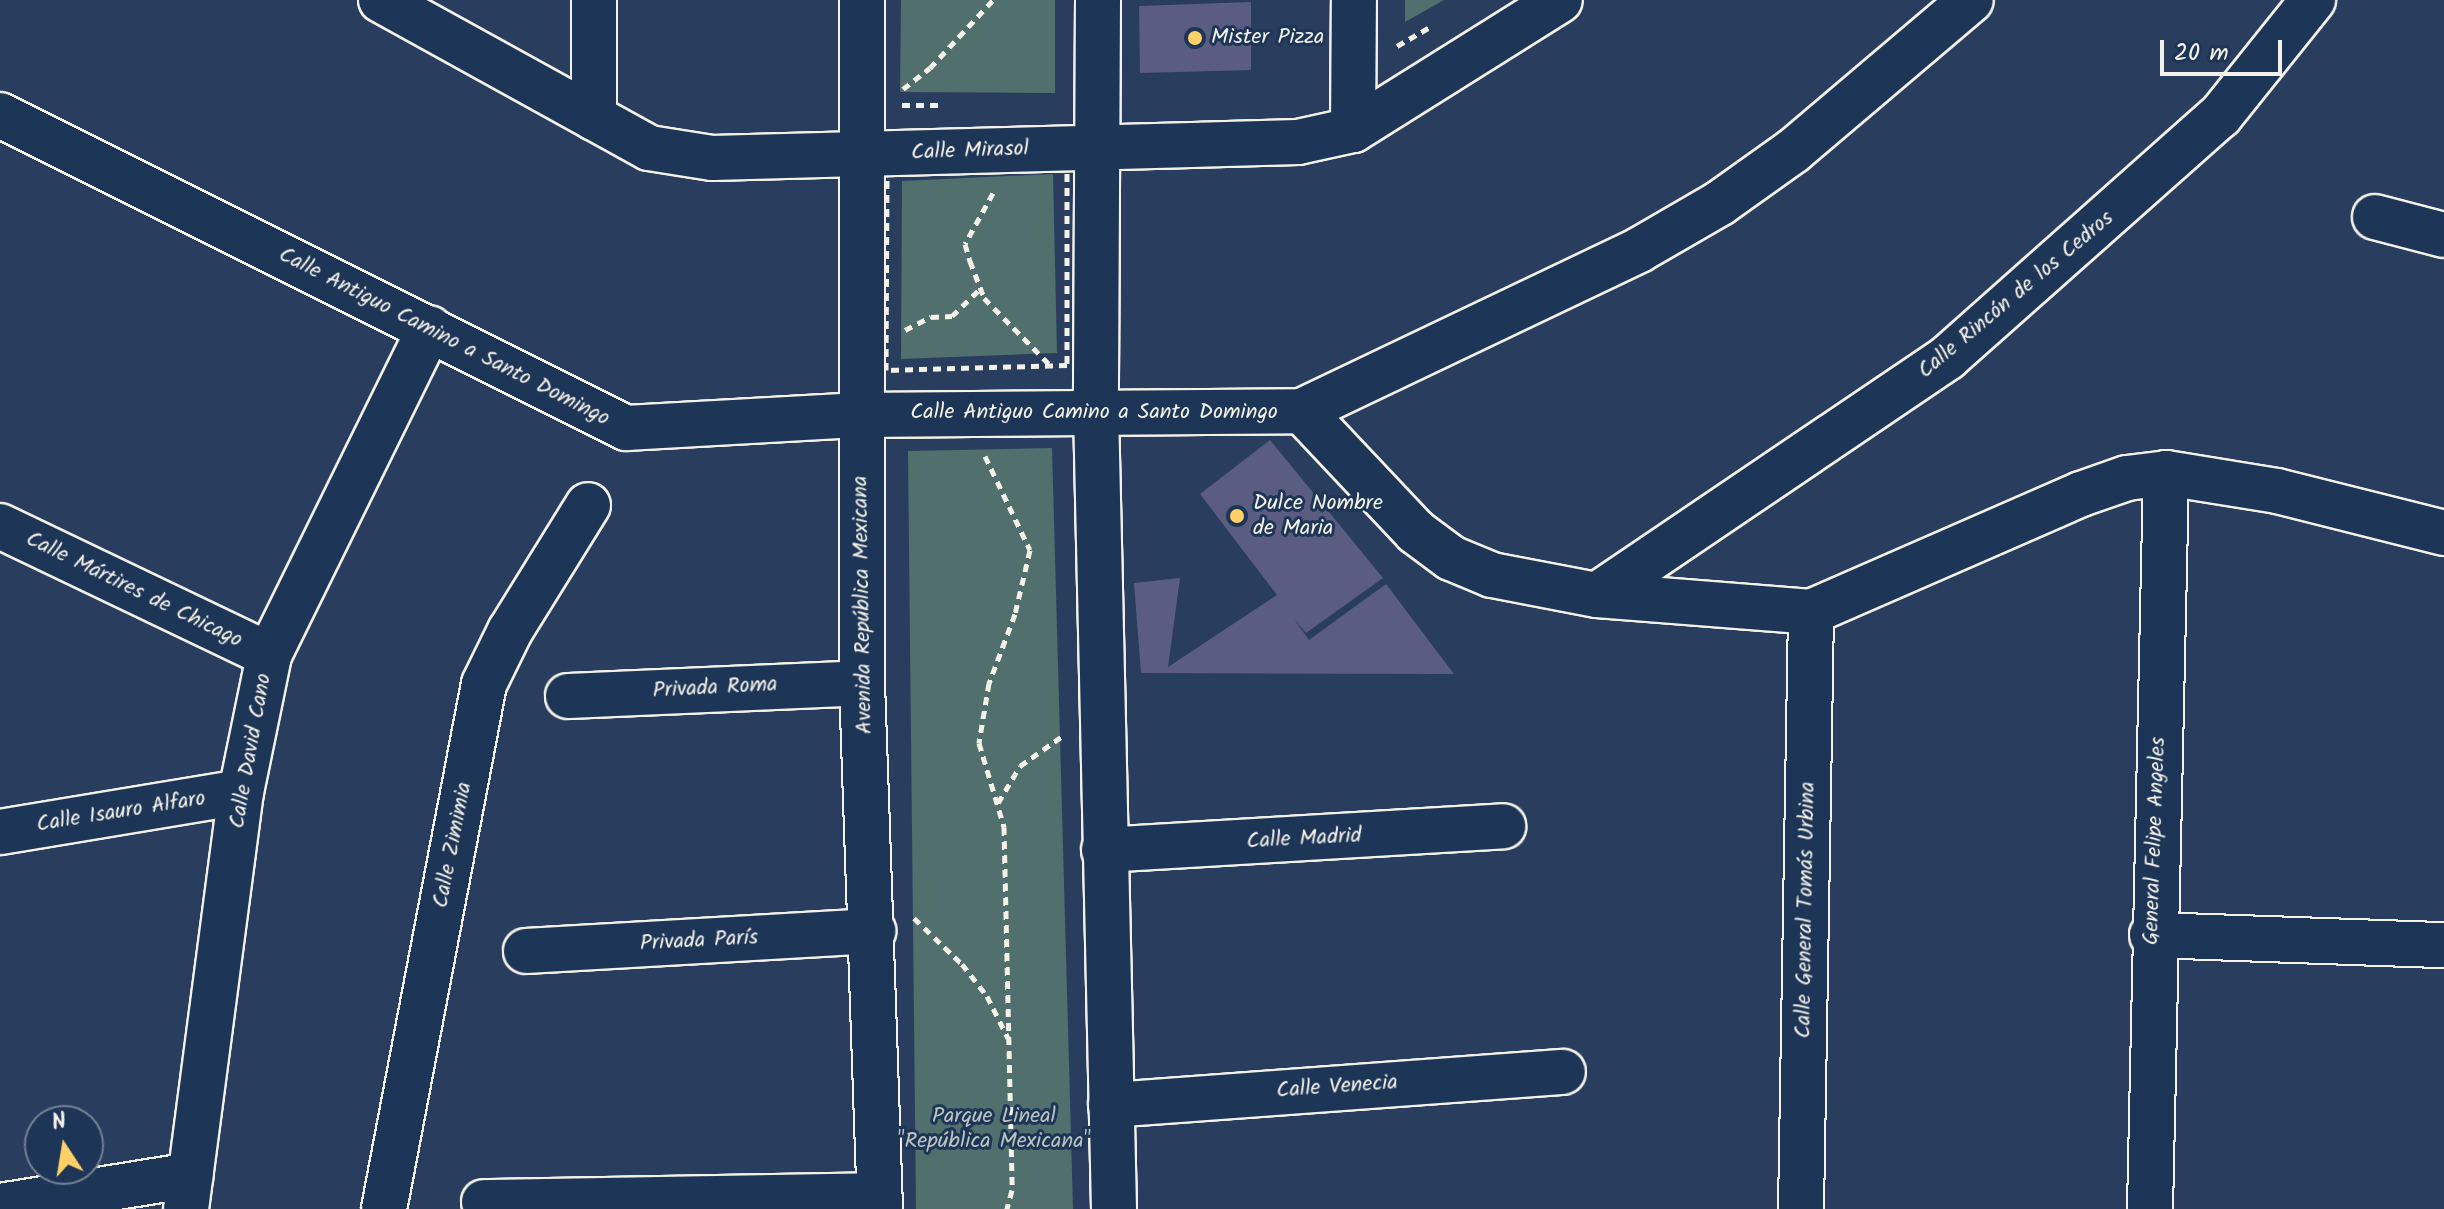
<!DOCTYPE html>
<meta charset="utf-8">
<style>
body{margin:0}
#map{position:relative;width:2444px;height:1209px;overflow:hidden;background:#293d5f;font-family:Kalam,sans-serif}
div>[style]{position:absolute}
.green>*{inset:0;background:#506f6d}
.building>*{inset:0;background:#5a5d81}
.path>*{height:5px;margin-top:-2.5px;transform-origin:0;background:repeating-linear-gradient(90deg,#f4f1e8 0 8px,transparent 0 14px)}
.roads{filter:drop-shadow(2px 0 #f4f1e8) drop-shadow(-2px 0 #f4f1e8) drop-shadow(0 2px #f4f1e8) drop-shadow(0 -2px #f4f1e8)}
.minor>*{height:44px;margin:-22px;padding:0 22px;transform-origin:22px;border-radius:22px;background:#1d3557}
.major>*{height:44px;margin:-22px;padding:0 22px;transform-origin:22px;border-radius:22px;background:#1d3557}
.dots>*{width:22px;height:22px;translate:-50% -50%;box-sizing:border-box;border:4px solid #1d3557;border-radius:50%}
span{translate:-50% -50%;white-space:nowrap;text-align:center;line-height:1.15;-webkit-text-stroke:6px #1d3557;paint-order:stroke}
.poi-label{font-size:22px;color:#f4f1e8}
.left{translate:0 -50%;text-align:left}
.street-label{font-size:22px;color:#f4f1e8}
.park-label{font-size:22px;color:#bbc4bd}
.north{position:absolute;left:24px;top:1105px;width:80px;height:80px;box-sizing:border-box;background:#1d3557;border:2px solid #738091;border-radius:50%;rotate:348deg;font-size:22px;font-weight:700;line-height:32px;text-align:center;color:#f4f1e8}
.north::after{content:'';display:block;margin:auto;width:28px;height:36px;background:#ffd166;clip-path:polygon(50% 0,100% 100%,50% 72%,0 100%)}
.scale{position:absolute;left:2160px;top:40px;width:122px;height:36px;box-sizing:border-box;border:4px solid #f4f1e8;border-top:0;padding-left:10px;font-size:24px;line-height:28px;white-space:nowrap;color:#f4f1e8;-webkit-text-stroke:6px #1d3557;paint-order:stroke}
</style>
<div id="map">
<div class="green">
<div style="clip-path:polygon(901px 0,1055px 0,1055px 93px,900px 92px)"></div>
<div style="clip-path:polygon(1405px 0,1444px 0,1405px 22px)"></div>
<div style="clip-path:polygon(1053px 174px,1057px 353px,901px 359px,902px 181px)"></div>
<div style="clip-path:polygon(1052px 448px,1073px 1209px,916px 1209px,908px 451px)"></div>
</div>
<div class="building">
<div style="clip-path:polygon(1251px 2px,1251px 70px,1140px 73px,1139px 6px)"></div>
<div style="clip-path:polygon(1270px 440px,1383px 578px,1306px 633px,1294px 619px,1309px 640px,1386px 584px,1454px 674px,1141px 673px,1134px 583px,1180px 578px,1168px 667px,1277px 595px,1200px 494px)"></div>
</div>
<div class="path">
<div style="left:1397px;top:46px;width:38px;rotate:-30deg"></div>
<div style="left:903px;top:89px;width:34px;rotate:-38deg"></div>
<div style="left:930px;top:68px;width:93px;rotate:-47.2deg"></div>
<div style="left:902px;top:105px;width:38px"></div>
<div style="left:1067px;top:160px;width:205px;rotate:90deg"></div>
<div style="left:1067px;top:365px;width:181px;rotate:178.4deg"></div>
<div style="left:886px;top:370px;width:205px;rotate:-89.7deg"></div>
<div style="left:887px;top:165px;width:180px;rotate:-1.6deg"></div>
<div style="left:993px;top:193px;width:58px;rotate:118.8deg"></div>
<div style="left:965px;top:244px;width:18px;rotate:74deg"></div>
<div style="left:970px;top:261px;width:40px;rotate:69deg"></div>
<div style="left:984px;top:298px;width:94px;rotate:45.4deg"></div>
<div style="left:905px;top:330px;width:29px;rotate:-27deg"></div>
<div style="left:931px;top:317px;width:21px;rotate:-3deg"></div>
<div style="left:952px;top:316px;width:39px;rotate:-44deg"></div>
<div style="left:985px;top:456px;width:104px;rotate:64.4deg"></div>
<div style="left:1030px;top:550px;width:66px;rotate:103.2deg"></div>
<div style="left:1015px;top:614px;width:74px;rotate:110.6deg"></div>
<div style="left:989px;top:683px;width:61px;rotate:99.5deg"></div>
<div style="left:979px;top:743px;width:88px;rotate:73.4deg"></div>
<div style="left:1004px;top:827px;width:363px;rotate:88.7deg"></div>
<div style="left:1012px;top:1190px;width:20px;rotate:105deg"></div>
<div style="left:998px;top:803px;width:43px;rotate:-59.3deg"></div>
<div style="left:1020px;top:766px;width:50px;rotate:-35.3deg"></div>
<div style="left:914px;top:918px;width:66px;rotate:43.8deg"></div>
<div style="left:962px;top:964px;width:41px;rotate:52deg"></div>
<div style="left:987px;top:996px;width:47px;rotate:63.4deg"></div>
</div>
<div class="roads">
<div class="minor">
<div style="left:381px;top:0;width:306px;rotate:28.9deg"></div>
<div style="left:649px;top:148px;width:64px;rotate:9deg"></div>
<div style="left:712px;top:158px;width:586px;rotate:-1.56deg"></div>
<div style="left:1298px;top:142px;width:56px;rotate:-12.3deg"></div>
<div style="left:1353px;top:130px;width:244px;rotate:-32.1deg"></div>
<div style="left:594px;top:0;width:118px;rotate:90deg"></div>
<div style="left:0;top:115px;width:700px;rotate:26.57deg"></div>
<div style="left:626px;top:428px;width:235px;rotate:-3.2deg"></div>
<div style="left:861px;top:415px;width:441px;rotate:-0.5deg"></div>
<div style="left:1302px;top:411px;width:373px;rotate:-25.5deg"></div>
<div style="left:1639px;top:250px;width:94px;rotate:-30.1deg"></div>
<div style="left:1720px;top:203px;width:90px;rotate:-35.5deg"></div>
<div style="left:1793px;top:151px;width:233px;rotate:-40.3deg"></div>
<div style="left:1353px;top:130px;width:130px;rotate:-89.6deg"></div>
<div style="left:2375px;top:217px;width:71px;rotate:14.6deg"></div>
<div style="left:1302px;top:411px;width:166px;rotate:46.7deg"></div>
<div style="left:1416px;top:532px;width:44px;rotate:36.6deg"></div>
<div style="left:1451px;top:558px;width:44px;rotate:22.5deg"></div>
<div style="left:1492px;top:575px;width:107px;rotate:10.8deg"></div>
<div style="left:1597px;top:595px;width:215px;rotate:4.5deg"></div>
<div style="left:1811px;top:612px;width:295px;rotate:-23.6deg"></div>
<div style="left:2081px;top:494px;width:49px;rotate:-19.2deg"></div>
<div style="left:2127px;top:478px;width:39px;rotate:-7deg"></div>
<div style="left:2166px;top:473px;width:112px;rotate:9.2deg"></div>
<div style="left:2277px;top:491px;width:172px;rotate:14.1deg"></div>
<div style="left:0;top:526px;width:298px;rotate:25.6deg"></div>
<div style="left:1597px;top:595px;width:423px;rotate:-34.1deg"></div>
<div style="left:1947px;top:358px;width:365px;rotate:-41.6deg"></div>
<div style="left:2220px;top:116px;width:149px;rotate:-51.3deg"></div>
<div style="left:568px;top:696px;width:294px;rotate:-2.5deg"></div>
<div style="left:0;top:832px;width:244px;rotate:-9.4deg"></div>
<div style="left:1104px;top:850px;width:400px;rotate:-3.4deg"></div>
<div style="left:2152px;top:935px;width:292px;rotate:2deg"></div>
<div style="left:526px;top:951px;width:348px;rotate:-3.3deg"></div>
<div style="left:1111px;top:1105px;width:453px;rotate:-4.2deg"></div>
<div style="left:484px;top:1202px;width:395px;rotate:-1deg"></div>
<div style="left:0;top:1206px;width:193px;rotate:-9.2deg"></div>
<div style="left:186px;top:1209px;width:421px;rotate:-82.5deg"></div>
<div style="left:241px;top:792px;width:140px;rotate:-78.4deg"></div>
<div style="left:269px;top:655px;width:364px;rotate:-63.8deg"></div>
<div style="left:384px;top:1209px;width:534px;rotate:-79.22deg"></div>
<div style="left:484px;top:684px;width:59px;rotate:-63.9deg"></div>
<div style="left:510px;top:631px;width:148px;rotate:-58.2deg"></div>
<div style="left:1801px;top:1209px;width:597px;rotate:-89.04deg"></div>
<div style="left:2150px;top:1209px;width:736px;rotate:-88.75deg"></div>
</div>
<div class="major">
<div style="left:862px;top:0;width:683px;rotate:90deg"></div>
<div style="left:862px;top:683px;width:526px;rotate:88.04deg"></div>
<div style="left:1098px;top:0;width:410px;rotate:90.3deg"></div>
<div style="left:1096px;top:410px;width:799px;rotate:88.71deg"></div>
</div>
</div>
<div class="dots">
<div style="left:1195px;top:38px;background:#ffd166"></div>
<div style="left:1237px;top:516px;background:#ffd166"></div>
</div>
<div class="poi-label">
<span class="left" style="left:1211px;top:38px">Mister Pizza</span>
<span class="left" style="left:1253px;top:516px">Dulce Nombre<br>de Maria</span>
</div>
<div class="street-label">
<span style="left:970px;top:151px;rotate:-2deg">Calle Mirasol</span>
<span style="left:2016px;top:295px;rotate:-40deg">Calle Rincón de los Cedros</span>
<span style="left:444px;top:337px;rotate:27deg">Calle Antiguo Camino a Santo Domingo</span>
<span style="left:1094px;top:413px">Calle Antiguo Camino a Santo Domingo</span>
<span style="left:134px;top:590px;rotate:26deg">Calle Mártires de Chicago</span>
<span style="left:863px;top:605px;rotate:-91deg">Avenida República Mexicana</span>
<span style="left:715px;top:688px;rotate:-3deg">Privada Roma</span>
<span style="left:251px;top:751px;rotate:-80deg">Calle David Cano</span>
<span style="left:121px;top:812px;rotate:-9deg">Calle Isauro Alfaro</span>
<span style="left:1304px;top:839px;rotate:-3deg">Calle Madrid</span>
<span style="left:2155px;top:841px;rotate:-88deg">General Felipe Angeles</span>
<span style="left:453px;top:845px;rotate:-79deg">Calle Zimimia</span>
<span style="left:1806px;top:910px;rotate:-89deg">Calle General Tomás Urbina</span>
<span style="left:699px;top:941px;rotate:-3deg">Privada París</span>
<span style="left:1337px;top:1087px;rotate:-4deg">Calle Venecia</span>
</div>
<div class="park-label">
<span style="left:994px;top:1129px">Parque Lineal<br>"República Mexicana"</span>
</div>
<div class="north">N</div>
<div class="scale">20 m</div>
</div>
